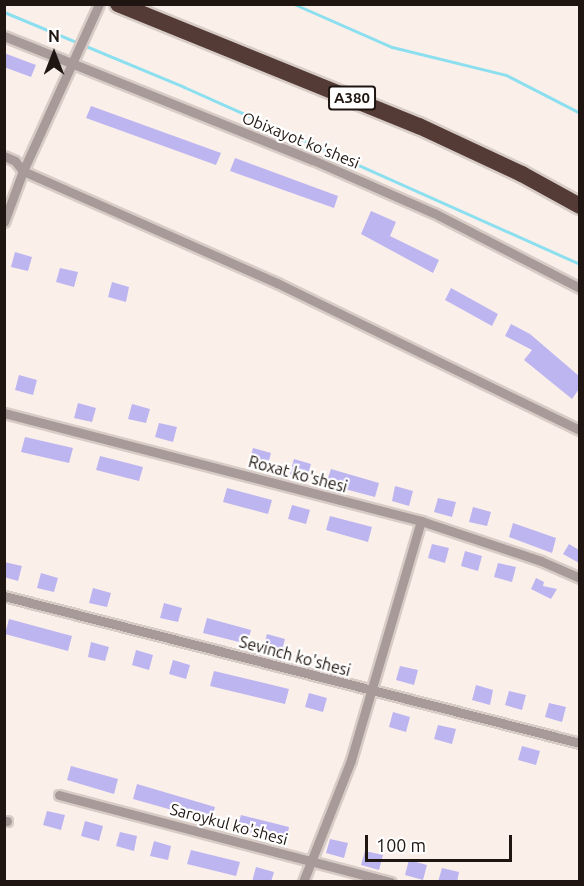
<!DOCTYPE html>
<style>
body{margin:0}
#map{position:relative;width:584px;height:886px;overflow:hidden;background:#fbefea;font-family:Ubuntu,sans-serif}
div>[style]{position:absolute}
.stream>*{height:3px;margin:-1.5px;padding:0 1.5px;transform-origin:1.5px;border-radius:1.5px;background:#8cdfef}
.building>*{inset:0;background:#bdb5f0}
.roads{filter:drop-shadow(2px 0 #d8ccc7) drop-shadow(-2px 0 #d8ccc7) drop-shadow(0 2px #d8ccc7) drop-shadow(0 -2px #d8ccc7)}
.street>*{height:9px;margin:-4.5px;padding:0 4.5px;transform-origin:4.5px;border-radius:4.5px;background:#a89a98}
.highway>*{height:16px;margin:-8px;padding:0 8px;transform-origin:8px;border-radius:8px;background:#543b36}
span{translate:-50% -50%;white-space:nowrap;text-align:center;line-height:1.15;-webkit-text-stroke:4.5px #fff;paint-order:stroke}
.shield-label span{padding:2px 4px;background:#fff;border:2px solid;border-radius:4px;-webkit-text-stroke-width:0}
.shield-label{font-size:15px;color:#201611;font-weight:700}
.street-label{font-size:16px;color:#201611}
.frame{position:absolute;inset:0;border:6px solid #201611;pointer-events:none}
.north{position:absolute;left:24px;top:24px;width:60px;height:60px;-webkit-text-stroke:4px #fff;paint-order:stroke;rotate:0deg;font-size:16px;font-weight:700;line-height:24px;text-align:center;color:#201611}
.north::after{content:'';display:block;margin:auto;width:21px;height:27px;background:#201611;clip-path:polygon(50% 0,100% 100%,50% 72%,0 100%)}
.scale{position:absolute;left:365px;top:835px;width:147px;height:27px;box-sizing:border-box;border:3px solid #201611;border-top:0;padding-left:8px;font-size:18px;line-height:21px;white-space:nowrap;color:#201611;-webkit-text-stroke:4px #fff;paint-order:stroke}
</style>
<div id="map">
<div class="stream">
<div style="left:294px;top:4px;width:107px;rotate:23.7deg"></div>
<div style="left:392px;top:47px;width:117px;rotate:13.8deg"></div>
<div style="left:506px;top:75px;width:83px;rotate:27.2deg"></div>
<div style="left:4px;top:12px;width:195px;rotate:22.6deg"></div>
<div style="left:184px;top:87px;width:434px;rotate:24.1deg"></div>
</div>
<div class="building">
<div style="clip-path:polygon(4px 53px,36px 65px,31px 77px,4px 67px)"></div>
<div style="clip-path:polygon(91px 106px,221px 153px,216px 165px,86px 118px)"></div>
<div style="clip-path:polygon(235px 158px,338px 196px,334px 208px,230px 171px)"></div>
<div style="clip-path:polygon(371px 211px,396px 222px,390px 236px,439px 260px,433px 273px,361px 234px)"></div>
<div style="clip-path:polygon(15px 252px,32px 257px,28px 271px,11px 267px)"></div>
<div style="clip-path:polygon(60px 268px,78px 272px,74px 287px,56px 282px)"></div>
<div style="clip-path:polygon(112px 282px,129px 287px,126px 302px,108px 297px)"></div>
<div style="clip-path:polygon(451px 288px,498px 314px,492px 326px,445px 300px)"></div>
<div style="clip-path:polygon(511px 324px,530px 334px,579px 376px,579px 389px,572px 399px,524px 360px,532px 350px,505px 336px)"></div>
<div style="clip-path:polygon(19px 375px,37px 380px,33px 395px,15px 390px)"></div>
<div style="clip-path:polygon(78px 403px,96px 408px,92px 422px,74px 418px)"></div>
<div style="clip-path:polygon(132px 404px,150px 409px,146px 423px,128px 419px)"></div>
<div style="clip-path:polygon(159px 423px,177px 427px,173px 442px,155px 437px)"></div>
<div style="clip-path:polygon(25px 437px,73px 448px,69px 463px,21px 452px)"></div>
<div style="clip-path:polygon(253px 448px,271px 453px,267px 468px,249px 463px)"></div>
<div style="clip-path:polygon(100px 456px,143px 467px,139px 481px,96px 470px)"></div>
<div style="clip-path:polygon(294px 459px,311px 464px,307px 478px,290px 474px)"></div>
<div style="clip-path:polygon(331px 469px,379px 483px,375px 497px,326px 484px)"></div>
<div style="clip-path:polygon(395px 486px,413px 491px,409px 506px,392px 501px)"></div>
<div style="clip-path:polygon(227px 488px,272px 500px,268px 514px,223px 502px)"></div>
<div style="clip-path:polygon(438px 498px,456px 502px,452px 517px,434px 512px)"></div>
<div style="clip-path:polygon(292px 505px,310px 510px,306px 524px,288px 519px)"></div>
<div style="clip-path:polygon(473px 507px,491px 512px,487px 526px,469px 522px)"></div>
<div style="clip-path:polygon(330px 516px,372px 527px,368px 542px,326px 530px)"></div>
<div style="clip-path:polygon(513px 523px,556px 538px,552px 553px,509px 537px)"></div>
<div style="clip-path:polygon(432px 544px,449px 548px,445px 563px,428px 558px)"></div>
<div style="clip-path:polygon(569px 544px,579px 550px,579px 563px,563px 554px)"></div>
<div style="clip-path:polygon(465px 551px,482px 556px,478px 571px,461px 566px)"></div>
<div style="clip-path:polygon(4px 562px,22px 566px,18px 581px,4px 577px)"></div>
<div style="clip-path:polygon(498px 563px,516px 567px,512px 582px,494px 577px)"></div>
<div style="clip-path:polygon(41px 573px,58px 578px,54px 592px,37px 588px)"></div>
<div style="clip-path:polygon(536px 578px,544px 582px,543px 586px,557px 589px,551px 599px,531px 589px)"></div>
<div style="clip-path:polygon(93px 588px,111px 593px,107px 607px,89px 603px)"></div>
<div style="clip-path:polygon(164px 603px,182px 608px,178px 622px,160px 618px)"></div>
<div style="clip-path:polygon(207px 618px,251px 630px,247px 644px,203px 633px)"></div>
<div style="clip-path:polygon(9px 619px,72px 636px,68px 651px,5px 634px)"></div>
<div style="clip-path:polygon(267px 634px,285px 639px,281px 654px,263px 649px)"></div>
<div style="clip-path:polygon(91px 642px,109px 647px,105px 661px,88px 657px)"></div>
<div style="clip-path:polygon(136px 650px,153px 655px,149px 670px,132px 665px)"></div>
<div style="clip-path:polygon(173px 660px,190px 665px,186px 679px,169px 674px)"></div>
<div style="clip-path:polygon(400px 666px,418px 670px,414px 685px,396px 680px)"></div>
<div style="clip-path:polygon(214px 671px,289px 689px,285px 704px,210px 686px)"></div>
<div style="clip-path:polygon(476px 685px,493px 690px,490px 705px,472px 700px)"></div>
<div style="clip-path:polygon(509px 691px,526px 695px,522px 710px,505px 705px)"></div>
<div style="clip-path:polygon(309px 693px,327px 698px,323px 712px,305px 707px)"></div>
<div style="clip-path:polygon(549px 703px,566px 707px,562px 722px,545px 717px)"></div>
<div style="clip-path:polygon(393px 712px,410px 717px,406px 732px,389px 727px)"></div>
<div style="clip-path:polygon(438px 725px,456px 729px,452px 744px,434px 739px)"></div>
<div style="clip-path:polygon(522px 746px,540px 751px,536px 765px,518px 760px)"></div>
<div style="clip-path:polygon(71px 766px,118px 779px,114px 794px,67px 780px)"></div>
<div style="clip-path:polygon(137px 784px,215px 807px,211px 821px,133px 799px)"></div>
<div style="clip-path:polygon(47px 811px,65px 815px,61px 830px,43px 825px)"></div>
<div style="clip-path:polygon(241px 815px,289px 827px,286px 842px,237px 829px)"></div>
<div style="clip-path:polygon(85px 821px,103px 826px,99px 841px,81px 836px)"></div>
<div style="clip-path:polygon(120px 832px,137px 836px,134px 851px,116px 846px)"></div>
<div style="clip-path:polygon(330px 839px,348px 843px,344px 858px,326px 853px)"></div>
<div style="clip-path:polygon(154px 841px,171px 846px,168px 860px,150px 856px)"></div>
<div style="clip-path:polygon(191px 850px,240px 862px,236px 876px,187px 864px)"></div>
<div style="clip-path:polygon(365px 851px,383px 855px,379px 870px,361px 865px)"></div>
<div style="clip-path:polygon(409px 860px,427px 865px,423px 880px,405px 875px)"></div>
<div style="clip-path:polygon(256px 867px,274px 872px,271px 882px,252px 882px)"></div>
<div style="clip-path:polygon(442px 868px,459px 872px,457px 882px,438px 882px)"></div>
</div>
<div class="roads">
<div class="street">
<div style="left:4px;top:36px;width:333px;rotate:21.9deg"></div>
<div style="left:313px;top:160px;width:132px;rotate:23.7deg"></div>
<div style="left:434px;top:213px;width:164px;rotate:27.2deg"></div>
<div style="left:4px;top:156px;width:12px;rotate:24deg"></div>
<div style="left:15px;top:161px;width:13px;rotate:51deg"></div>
<div style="left:23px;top:171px;width:278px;rotate:23.8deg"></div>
<div style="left:277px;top:283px;width:337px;rotate:25.9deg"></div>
<div style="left:4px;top:222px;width:54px;rotate:-69.6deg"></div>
<div style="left:23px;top:171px;width:183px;rotate:-65.5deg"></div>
<div style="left:4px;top:413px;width:431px;rotate:14.5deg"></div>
<div style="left:421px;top:521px;width:126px;rotate:18.4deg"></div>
<div style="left:541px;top:561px;width:43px;rotate:23.6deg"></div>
<div style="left:4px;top:596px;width:594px;rotate:14.32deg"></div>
<div style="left:59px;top:795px;width:343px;rotate:14.7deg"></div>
<div style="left:4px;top:821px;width:3px"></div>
<div style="left:303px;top:882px;width:131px;rotate:-68.5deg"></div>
<div style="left:351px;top:760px;width:249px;rotate:-73.7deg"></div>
</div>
<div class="highway">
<div style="left:118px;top:4px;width:325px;rotate:22.1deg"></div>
<div style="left:419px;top:126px;width:114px;rotate:25deg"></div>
<div style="left:522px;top:174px;width:66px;rotate:28.9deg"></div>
</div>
</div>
<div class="shield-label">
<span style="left:352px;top:98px">A380</span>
</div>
<div class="street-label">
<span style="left:301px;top:140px;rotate:22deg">Obixayot ko'shesi</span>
<span style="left:298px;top:474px;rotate:15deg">Roxat ko'shesi</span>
<span style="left:295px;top:656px;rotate:15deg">Sevinch ko'shesi</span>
<span style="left:229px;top:824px;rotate:15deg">Saroykul ko'shesi</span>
</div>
<div class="frame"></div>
<div class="north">N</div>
<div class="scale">100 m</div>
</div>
